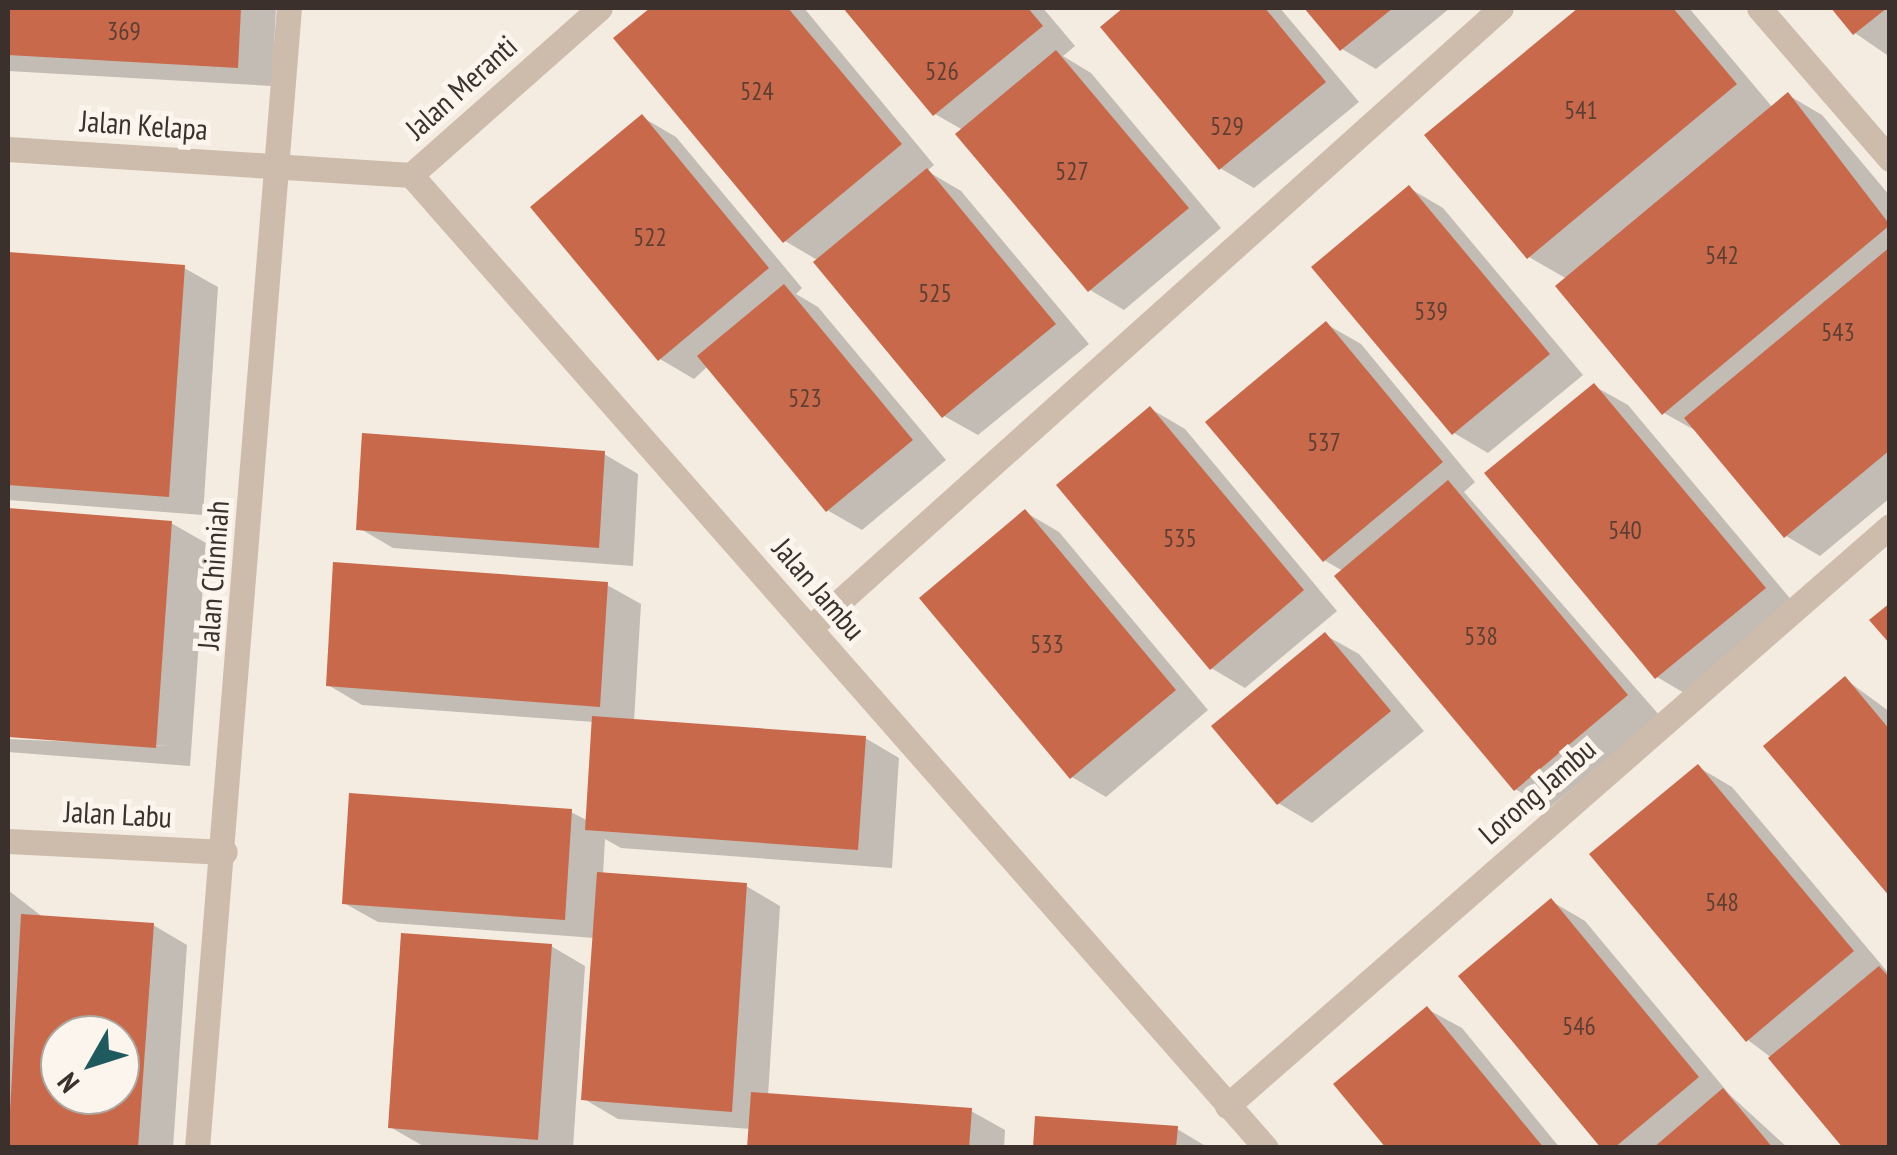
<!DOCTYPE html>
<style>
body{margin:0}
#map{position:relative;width:1897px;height:1155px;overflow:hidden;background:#f4ebe1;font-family:"PT Sans Narrow",sans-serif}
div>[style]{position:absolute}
.shadow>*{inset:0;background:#0003}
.building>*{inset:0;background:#c8694b}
.minor>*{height:25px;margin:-12.5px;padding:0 12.5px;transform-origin:12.5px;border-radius:12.5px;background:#cdbbac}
span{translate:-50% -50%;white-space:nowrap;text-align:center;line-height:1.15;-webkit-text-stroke:10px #fbf5ee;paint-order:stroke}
.number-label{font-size:25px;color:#5e3e33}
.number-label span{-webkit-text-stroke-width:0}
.street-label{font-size:30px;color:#3b302b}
.frame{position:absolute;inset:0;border:10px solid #3b302b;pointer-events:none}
.north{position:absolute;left:40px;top:1015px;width:100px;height:100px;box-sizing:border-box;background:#fbf5ee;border:2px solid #aea6a0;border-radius:50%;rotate:231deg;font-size:28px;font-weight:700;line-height:40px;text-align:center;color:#3b302b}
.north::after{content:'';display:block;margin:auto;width:35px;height:45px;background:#1f5a5e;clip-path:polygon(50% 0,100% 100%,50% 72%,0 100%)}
</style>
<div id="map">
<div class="shadow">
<div style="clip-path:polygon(8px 8px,276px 8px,272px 86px,8px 71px)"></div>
<div style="clip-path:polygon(654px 8px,804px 8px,934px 165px,927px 171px,961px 191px,1089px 344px,978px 435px,944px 416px,819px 261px,785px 241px,616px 38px)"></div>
<div style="clip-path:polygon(846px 8px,1043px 8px,1075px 46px,1063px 56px,1091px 73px,1221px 228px,1124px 310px,1090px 290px,963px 130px,935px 114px)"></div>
<div style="clip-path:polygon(1127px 8px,1280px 8px,1359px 102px,1254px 188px,1220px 168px,1103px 27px)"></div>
<div style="clip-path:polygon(1307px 8px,1450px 8px,1376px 69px,1342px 49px)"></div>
<div style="clip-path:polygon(1582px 8px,1689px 8px,1773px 108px,1788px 95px,1822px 115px,1890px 196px,1890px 498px,1820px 556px,1786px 536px,1698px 432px,1664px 413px,1567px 279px,1529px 257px,1428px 136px)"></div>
<div style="clip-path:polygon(1834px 8px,1890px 8px,1890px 57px,1855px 33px)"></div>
<div style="clip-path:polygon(642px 117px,676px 137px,802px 288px,796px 294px,818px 307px,946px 460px,862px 530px,827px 510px,708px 366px,694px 379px,660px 359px)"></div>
<div style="clip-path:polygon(1409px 188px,1443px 208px,1583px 375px,1488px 453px,1454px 433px)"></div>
<div style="clip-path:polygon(8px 255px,184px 268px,218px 287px,203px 515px,8px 500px)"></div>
<div style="clip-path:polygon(1326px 324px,1361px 344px,1475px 482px,1464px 492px,1660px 716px,1549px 808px,1515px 789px,1343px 571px,1324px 560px)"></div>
<div style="clip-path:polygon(1594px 386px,1628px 405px,1798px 608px,1691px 697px,1657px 677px)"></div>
<div style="clip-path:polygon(1151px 409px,1185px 429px,1337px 611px,1245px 688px,1211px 668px)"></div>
<div style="clip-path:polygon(604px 454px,638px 474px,633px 566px,393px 548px,359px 528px)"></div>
<div style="clip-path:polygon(8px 511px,171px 523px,206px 543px,190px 766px,8px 752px,8px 739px,169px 746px,8px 734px)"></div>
<div style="clip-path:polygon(1025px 512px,1059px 532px,1208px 710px,1106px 797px,1072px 777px)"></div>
<div style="clip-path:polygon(607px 585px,641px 604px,634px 721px,865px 738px,899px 758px,892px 868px,621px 848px,605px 839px,603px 875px,746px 886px,780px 906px,768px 1096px,971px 1111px,1005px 1130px,1004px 1148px,750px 1148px,751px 1129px,618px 1119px,584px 1099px,595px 938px,378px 922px,344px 903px,571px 812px,588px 821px,594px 722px,362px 705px,328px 685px)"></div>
<div style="clip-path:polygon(1325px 635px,1359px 654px,1424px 731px,1312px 823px,1278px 803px)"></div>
<div style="clip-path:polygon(1845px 679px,1890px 712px,1890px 893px)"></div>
<div style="clip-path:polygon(1698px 767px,1732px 787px,1890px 975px,1890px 1148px,1748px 1040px)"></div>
<div style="clip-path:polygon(evenodd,8px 890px,44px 918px,153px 925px,187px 945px,173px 1148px,8px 1148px,8px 890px,60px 1035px,120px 1035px,120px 1095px,60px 1095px,60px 1035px)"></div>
<div style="clip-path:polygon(1551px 901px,1585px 921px,1730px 1095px,1788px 1148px,1604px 1148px)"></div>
<div style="clip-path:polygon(551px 946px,585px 966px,573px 1148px,425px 1147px,390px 1127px)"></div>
<div style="clip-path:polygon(1427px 1009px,1462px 1028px,1560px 1148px,1389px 1148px)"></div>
<div style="clip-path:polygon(1177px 1129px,1209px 1148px,1036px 1148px)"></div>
</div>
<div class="building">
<div style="clip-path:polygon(8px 8px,241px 8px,238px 68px,8px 55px)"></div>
<div style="clip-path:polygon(650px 8px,788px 8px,902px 144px,783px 243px,613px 38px)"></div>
<div style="clip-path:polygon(843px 8px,1028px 8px,1043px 26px,933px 116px)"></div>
<div style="clip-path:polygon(1123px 8px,1265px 8px,1326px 82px,1219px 170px,1100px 27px)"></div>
<div style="clip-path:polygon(1304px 8px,1393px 8px,1340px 51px)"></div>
<div style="clip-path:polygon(1578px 8px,1673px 8px,1737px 84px,1527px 259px,1424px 135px)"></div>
<div style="clip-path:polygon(1831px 8px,1887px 8px,1853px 35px)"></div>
<div style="clip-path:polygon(1056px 50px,1189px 208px,1088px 292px,955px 134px)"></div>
<div style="clip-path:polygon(1788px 92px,1890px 225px,1662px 415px,1555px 286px)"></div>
<div style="clip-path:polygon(642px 114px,769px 268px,658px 361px,530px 207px)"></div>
<div style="clip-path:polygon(927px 168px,1056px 324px,942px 418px,813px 262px)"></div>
<div style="clip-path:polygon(1409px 185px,1550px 354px,1452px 435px,1311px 267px)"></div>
<div style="clip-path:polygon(1890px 247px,1890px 450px,1784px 538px,1684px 418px)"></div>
<div style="clip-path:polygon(8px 252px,185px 265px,169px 497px,8px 485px)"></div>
<div style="clip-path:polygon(784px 284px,913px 440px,826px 512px,697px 356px)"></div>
<div style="clip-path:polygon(1326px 321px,1443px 462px,1323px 562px,1205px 422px)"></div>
<div style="clip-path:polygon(1594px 383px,1766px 588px,1655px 679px,1484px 473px)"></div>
<div style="clip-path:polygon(1150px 406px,1304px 590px,1210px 670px,1056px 485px)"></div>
<div style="clip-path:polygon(362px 433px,605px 451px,599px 548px,356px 530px)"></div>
<div style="clip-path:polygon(1448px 480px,1628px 695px,1514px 791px,1334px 576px)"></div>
<div style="clip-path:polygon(8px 508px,172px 521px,156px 748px,8px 737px)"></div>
<div style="clip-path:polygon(1025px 509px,1176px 690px,1070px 779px,919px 598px)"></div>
<div style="clip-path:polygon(333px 562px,608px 582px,600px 707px,326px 686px)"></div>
<div style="clip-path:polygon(1890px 603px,1890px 644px,1869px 620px)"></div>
<div style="clip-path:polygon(1325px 632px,1391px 711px,1277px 805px,1211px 726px)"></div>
<div style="clip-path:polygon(1845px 676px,1890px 730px,1890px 897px,1763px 746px)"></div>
<div style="clip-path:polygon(592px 716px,866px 736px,858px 850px,585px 830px)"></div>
<div style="clip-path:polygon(1698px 764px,1854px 951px,1746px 1042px,1589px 854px)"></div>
<div style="clip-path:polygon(349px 793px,572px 809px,565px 920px,342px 904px)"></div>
<div style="clip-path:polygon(597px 872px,747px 883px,732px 1112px,581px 1100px)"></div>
<div style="clip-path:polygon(1551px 898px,1699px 1077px,1614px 1148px,1601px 1148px,1458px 976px)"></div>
<div style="clip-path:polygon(evenodd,21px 914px,154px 923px,138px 1148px,8px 1148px,21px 914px,60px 1035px,120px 1035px,120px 1095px,60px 1095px,60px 1035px)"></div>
<div style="clip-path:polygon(401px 933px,552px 944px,538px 1140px,388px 1128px)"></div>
<div style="clip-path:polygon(1879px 966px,1890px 978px,1890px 1148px,1843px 1148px,1768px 1058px)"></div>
<div style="clip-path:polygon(1427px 1006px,1544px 1148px,1386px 1148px,1333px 1084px)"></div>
<div style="clip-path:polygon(1723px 1088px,1773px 1148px,1653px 1148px)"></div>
<div style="clip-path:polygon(751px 1092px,972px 1108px,969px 1148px,747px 1148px)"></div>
<div style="clip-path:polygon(1035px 1116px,1178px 1126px,1176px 1148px,1033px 1148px)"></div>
</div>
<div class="minor">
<div style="left:1759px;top:8px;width:200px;rotate:49.1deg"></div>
<div style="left:8px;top:149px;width:404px;rotate:3.7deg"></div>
<div style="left:411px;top:175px;width:1295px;rotate:48.69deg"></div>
<div style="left:411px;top:175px;width:252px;rotate:-41.5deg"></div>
<div style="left:810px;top:628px;width:928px;rotate:-41.9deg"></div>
<div style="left:8px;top:841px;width:217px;rotate:2.9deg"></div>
<div style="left:1227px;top:1106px;width:881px;rotate:-41.18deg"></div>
<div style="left:197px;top:1148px;width:1144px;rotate:-85.39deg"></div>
</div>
<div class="number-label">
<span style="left:124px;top:31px">369</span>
<span style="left:942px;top:71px">526</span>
<span style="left:757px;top:91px">524</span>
<span style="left:1581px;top:110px">541</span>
<span style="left:1227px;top:126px">529</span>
<span style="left:1072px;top:171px">527</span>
<span style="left:650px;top:237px">522</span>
<span style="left:1722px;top:255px">542</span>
<span style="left:935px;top:293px">525</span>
<span style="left:1431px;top:311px">539</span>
<span style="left:1838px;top:332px">543</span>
<span style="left:805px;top:398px">523</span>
<span style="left:1324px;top:442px">537</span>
<span style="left:1625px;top:530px">540</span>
<span style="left:1180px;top:538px">535</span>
<span style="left:1481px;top:636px">538</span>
<span style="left:1047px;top:644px">533</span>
<span style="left:1722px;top:902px">548</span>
<span style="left:1579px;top:1026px">546</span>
</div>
<div class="street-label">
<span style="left:461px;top:87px;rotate:-42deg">Jalan Meranti</span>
<span style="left:144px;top:125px;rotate:4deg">Jalan Kelapa</span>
<span style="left:213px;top:575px;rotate:-86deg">Jalan Chinniah</span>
<span style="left:819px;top:589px;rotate:49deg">Jalan Jambu</span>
<span style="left:1537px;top:791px;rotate:-41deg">Lorong Jambu</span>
<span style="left:118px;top:814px;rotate:3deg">Jalan Labu</span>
</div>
<div class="frame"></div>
<div class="north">N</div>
</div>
